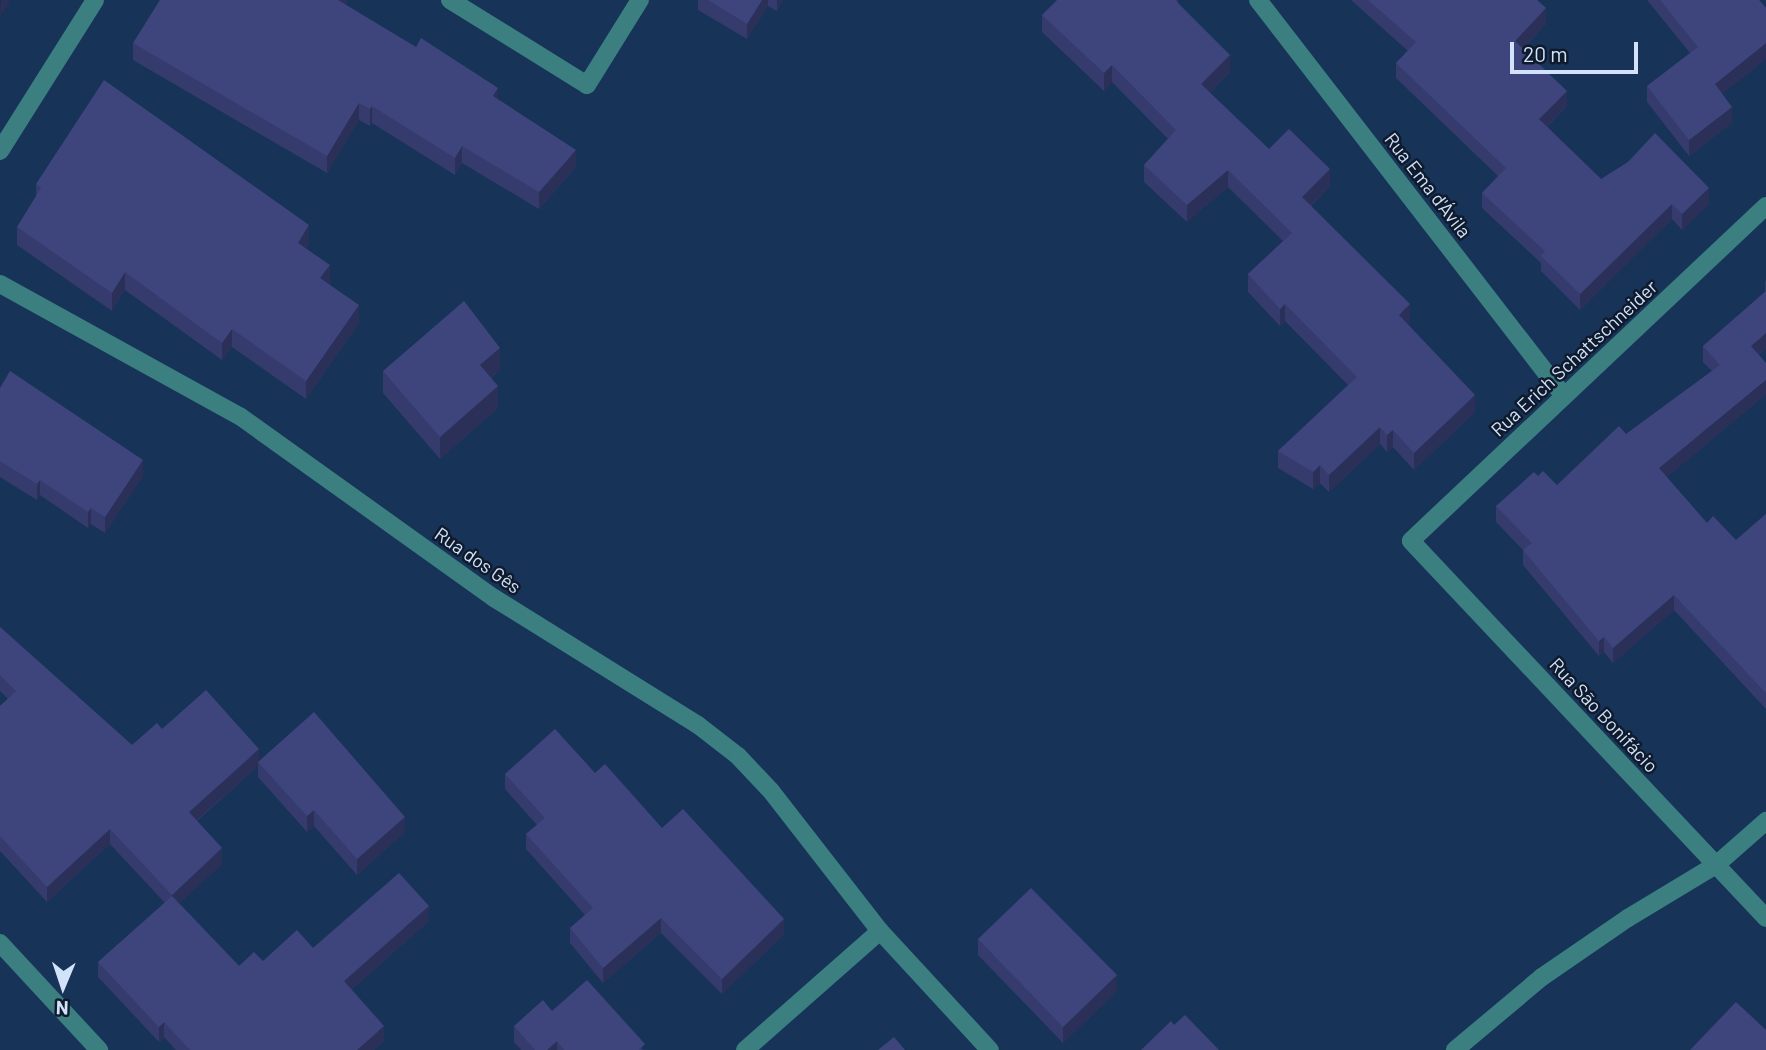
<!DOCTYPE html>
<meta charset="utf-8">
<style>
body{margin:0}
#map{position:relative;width:1766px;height:1050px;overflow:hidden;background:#173358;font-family:Barlow,sans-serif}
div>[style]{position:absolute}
.minor>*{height:18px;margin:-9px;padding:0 9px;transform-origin:9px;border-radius:9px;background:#3b7f80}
.wall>*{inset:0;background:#353b6c}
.shaded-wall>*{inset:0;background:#2b3058}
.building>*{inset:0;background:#3e457d}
span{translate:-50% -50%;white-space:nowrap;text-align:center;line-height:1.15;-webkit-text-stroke:5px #0f1b2c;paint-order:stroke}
.street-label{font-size:19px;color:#d1e2fa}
.north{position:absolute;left:28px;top:952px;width:70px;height:70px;-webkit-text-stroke:5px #0f1b2c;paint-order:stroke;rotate:182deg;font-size:19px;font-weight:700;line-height:28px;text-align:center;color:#d1e2fa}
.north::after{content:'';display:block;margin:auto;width:24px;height:32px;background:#d1e2fa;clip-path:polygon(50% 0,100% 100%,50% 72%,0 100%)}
.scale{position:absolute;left:1510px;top:42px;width:128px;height:32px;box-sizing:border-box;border:4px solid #d1e2fa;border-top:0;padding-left:9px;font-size:21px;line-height:24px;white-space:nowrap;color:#d1e2fa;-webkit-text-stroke:5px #0f1b2c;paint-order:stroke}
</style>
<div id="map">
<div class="minor">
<div style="left:450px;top:0;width:161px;rotate:31.8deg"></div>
<div style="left:587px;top:85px;width:100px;rotate:-58.1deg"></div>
<div style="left:1258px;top:0;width:500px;rotate:52.31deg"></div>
<div style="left:0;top:151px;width:178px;rotate:-57.8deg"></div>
<div style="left:1766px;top:206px;width:488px;rotate:136.7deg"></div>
<div style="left:1411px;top:541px;width:518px;rotate:46.72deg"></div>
<div style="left:0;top:284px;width:275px;rotate:28.9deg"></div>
<div style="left:241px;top:417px;width:311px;rotate:35.6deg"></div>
<div style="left:494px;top:598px;width:240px;rotate:31.9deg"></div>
<div style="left:698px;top:725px;width:51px;rotate:37.8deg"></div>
<div style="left:738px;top:756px;width:48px;rotate:46.7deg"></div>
<div style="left:771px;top:791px;width:177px;rotate:52.1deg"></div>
<div style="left:880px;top:931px;width:162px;rotate:47.3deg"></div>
<div style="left:0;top:943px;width:146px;rotate:47.2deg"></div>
<div style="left:745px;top:1050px;width:180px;rotate:-41.4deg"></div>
<div style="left:1455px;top:1050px;width:114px;rotate:-40deg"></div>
<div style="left:1542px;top:977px;width:104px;rotate:-34.5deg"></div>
<div style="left:1628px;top:918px;width:103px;rotate:-31.1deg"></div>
<div style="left:1716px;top:865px;width:67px;rotate:-41.3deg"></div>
</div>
<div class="wall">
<div style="clip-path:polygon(347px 0,346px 5px,498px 100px,576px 167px,539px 209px,462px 163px,455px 175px,372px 123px,370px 126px,359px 120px,327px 173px,133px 60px,133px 43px)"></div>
<div style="clip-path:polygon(698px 0,783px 0,777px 11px,768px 6px,747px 39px,698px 10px)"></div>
<div style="clip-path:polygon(1178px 0,1178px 3px,1230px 72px,1210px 93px,1269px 149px,1330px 186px,1311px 206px,1410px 321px,1408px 324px,1475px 412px,1414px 470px,1393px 447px,1387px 452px,1380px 444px,1329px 492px,1320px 483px,1313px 489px,1278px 468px,1278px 451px,1348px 385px,1285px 321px,1280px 326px,1248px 292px,1248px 274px,1283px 241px,1228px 187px,1187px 222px,1144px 182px,1144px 165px,1168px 139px,1112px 82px,1104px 91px,1042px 32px,1042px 15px)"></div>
<div style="clip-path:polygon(1351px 0,1537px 0,1546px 24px,1523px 49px,1567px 106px,1547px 127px,1601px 179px,1709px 204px,1682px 230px,1672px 219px,1580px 310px,1541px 271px,1541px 263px,1482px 208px,1482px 193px,1498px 176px,1396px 78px,1396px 63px,1408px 51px)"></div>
<div style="clip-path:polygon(1647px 0,1759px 0,1766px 8px,1766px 59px,1722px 94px,1732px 123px,1689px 156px,1647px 102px,1647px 86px,1690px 53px)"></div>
<div style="clip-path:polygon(36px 184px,309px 242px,306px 248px,330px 283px,329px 284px,359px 323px,306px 399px,232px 347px,222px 360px,125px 290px,112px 311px,17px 245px,17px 227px,36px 197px)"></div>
<div style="clip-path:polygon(1766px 280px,1766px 349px,1759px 355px,1666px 477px,1707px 523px,1736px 540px,1766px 514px,1766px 709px,1674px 610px,1613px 663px,1604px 652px,1599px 656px,1523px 565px,1523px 550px,1496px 522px,1496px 506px,1538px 476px,1557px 485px,1712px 371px,1703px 362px,1703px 346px,1765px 292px,1765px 281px)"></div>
<div style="clip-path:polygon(500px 370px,491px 378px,498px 408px,440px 459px,383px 393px,383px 371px)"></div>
<div style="clip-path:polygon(0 388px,143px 476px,105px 533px,91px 524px,88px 528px,40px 495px,37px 500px,0 477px)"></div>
<div style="clip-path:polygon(0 627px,132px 745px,162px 729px,259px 761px,405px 832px,357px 875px,314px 826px,307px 832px,258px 777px,258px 766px,197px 821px,222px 864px,179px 903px,239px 966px,263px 961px,313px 948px,429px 921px,351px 990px,384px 1041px,374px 1050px,176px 1050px,164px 1037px,159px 1042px,98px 977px,98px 962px,165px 903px,110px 844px,47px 902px,0 851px,0 706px,8px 699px,0 691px)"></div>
<div style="clip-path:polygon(595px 773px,662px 828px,784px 934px,722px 994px,661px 933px,603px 983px,570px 943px,570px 928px,585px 915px,526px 849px,526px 834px,537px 825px,505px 789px,505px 774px)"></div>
<div style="clip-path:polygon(978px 939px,1117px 991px,1063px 1043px,978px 955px)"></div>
<div style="clip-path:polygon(552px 1011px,645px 1050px,521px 1050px,514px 1042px,514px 1026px)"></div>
</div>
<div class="shaded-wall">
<div style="clip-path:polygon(1px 0,9px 0,9px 3px,0 16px)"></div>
<div style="clip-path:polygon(338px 0,347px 0,347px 2px,338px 17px)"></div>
<div style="clip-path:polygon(762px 0,768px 0,768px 6px,747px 39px,747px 24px)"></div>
<div style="clip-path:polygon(777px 0,783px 0,777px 11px)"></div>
<div style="clip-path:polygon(1546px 8px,1546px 24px,1515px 57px,1515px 41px)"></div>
<div style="clip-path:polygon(1766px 43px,1766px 59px,1715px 100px,1715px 84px)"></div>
<div style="clip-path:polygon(1230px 55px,1230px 72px,1201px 102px,1201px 84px)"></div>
<div style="clip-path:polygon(1112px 65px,1112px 82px,1104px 91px,1104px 73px)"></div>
<div style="clip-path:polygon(498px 88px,498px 104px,493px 96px)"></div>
<div style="clip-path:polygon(1567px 91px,1567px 106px,1539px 134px,1539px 119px)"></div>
<div style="clip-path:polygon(359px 103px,359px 120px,327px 173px,327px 156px)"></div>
<div style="clip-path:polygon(372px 106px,372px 123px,370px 126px,370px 109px)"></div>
<div style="clip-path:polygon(1732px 107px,1732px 123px,1689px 156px,1689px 140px)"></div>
<div style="clip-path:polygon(462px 146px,462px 163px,455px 175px,455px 158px)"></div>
<div style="clip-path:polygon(576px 150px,576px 167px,539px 209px,539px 192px)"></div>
<div style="clip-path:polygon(1330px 169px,1330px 186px,1302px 214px,1302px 197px)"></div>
<div style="clip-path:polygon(1228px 170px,1228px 187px,1187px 222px,1187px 205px)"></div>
<div style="clip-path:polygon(1709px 188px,1709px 204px,1682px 230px,1682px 214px)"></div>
<div style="clip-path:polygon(1672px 204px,1672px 219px,1580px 310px,1580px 294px)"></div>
<div style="clip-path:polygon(309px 225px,309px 242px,298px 261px,298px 243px)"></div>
<div style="clip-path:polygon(330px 265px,330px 283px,320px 296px,320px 278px)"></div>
<div style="clip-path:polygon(125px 272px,125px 290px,112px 311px,112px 293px)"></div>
<div style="clip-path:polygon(1285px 304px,1285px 321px,1280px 326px,1280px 309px)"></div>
<div style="clip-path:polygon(1410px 304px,1410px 321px,1399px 332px,1399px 315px)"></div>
<div style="clip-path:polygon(359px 305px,359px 323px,306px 399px,306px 381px)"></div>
<div style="clip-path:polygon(232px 329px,232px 347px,222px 360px,222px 343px)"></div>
<div style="clip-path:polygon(1766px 333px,1766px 349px,1751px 361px,1751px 346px)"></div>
<div style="clip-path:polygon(500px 348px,500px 370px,480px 387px,480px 365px)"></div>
<div style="clip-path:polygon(1766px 380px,1766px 395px,1659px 484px,1659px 468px)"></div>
<div style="clip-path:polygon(498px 386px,498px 408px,440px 459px,440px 437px)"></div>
<div style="clip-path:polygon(1475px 395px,1475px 412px,1414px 470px,1414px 453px)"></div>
<div style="clip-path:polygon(1380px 427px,1380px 444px,1329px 492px,1329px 475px)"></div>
<div style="clip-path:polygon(1393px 430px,1393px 447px,1387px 452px,1387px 435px)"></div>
<div style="clip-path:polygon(143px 460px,143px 476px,105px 533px,105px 517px)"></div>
<div style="clip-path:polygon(1320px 465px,1320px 483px,1313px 489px,1313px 472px)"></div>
<div style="clip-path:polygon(40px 480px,40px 495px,37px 500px,37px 484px)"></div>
<div style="clip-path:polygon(91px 508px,91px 524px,88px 528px,88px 512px)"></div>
<div style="clip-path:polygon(1674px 595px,1674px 610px,1613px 663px,1613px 648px)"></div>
<div style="clip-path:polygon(1604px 637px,1604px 652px,1599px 656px,1599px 641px)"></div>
<div style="clip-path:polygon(259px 749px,259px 763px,258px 762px,258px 766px,189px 827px,189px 812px)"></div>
<div style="clip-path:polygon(314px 810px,314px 826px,307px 832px,307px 816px)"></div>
<div style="clip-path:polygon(405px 817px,405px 832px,357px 875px,357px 859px)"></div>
<div style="clip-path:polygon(110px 829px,110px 844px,47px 902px,47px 887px)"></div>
<div style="clip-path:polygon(222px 848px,222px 864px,172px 910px,172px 895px)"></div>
<div style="clip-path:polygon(429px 906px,429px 921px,344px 996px,344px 981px)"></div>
<div style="clip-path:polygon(661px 918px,661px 933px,603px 983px,603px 968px)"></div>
<div style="clip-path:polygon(784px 919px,784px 934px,722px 994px,722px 979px)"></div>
<div style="clip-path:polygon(1117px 975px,1117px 991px,1063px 1043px,1063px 1027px)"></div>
<div style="clip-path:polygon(164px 1022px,164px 1037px,159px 1042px,159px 1027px)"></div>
<div style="clip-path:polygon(384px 1026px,384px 1041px,374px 1050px,357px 1050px)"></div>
<div style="clip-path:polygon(557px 1041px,557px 1050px,547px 1050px)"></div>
</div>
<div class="building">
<div style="clip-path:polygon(160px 0,338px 0,416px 47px,421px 38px,498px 88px,493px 96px,576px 150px,539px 192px,462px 146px,455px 158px,372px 106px,370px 109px,359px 103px,327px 156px,133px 43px)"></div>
<div style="clip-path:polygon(708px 0,762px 0,747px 24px)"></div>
<div style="clip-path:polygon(1057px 0,1175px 0,1230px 55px,1201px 84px,1269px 149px,1289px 129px,1330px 169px,1302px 197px,1410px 304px,1399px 315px,1475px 395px,1414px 453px,1393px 430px,1387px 435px,1380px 427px,1329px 475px,1320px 465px,1313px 472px,1278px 451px,1357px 377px,1285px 304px,1280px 309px,1248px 274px,1292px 233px,1228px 170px,1187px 205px,1144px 165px,1176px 130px,1112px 65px,1104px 73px,1042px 15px)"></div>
<div style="clip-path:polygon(1368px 0,1537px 0,1546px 8px,1515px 41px,1567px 91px,1539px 119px,1601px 179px,1628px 162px,1655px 133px,1709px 188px,1682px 214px,1672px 204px,1580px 294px,1541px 256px,1545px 251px,1482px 193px,1506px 168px,1396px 63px,1416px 42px)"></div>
<div style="clip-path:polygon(1660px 0,1759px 0,1766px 8px,1766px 43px,1715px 84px,1732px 107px,1689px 140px,1647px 86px,1698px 47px)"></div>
<div style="clip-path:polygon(104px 80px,309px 225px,298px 243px,330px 265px,320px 278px,359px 305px,306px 381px,232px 329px,222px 343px,125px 272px,112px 293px,17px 227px,41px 188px,36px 184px)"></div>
<div style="clip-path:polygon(1766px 291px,1766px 333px,1751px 346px,1766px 363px,1766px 380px,1659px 468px,1707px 523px,1713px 516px,1736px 540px,1766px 514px,1766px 693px,1674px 595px,1613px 648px,1604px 637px,1599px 641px,1523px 550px,1532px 543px,1496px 506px,1534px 472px,1538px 476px,1543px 471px,1557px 485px,1619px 426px,1626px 434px,1720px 365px,1703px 346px)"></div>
<div style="clip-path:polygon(464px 301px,500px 348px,480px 365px,498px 386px,440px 437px,383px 371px)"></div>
<div style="clip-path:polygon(10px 371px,143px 460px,105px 517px,91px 508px,88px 512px,40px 480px,37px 484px,0 461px,0 388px)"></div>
<div style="clip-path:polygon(0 627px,132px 745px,157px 723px,162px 729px,206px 690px,259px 749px,189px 812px,222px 848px,172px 895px,110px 829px,47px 887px,0 836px,0 706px,16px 691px,0 675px)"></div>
<div style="clip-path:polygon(314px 712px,405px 817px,357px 859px,314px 810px,307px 816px,258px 762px)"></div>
<div style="clip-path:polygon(555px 729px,595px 773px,605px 764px,662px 828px,683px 809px,784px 919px,722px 979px,661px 918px,603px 968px,570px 928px,593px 908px,526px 834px,545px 818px,505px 774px)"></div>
<div style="clip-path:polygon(399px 873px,429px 906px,344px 981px,384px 1026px,357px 1050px,190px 1050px,164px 1022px,159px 1027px,98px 962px,172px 896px,239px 966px,254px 952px,263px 961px,297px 930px,313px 948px)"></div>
<div style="clip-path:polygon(1031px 888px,1117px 975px,1063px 1027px,978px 939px)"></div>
<div style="clip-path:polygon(587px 980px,645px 1044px,639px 1050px,564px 1050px,557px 1041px,547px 1050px,535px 1050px,514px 1026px,543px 1000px,552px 1011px)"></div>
<div style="clip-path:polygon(1736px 1002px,1766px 1030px,1766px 1050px,1690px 1050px)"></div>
<div style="clip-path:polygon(1185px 1015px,1219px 1050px,1141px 1050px,1171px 1021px,1174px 1025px)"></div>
<div style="clip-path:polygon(894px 1037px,905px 1050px,878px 1050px)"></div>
</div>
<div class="street-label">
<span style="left:1428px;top:185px;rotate:52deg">Rua Ema d'Ávila</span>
<span style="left:1574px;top:358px;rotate:-43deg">Rua Erich Schattschneider</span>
<span style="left:478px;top:560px;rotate:35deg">Rua dos Gês</span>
<span style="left:1604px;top:715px;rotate:47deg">Rua São Bonifácio</span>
</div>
<div class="north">N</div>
<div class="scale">20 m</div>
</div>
